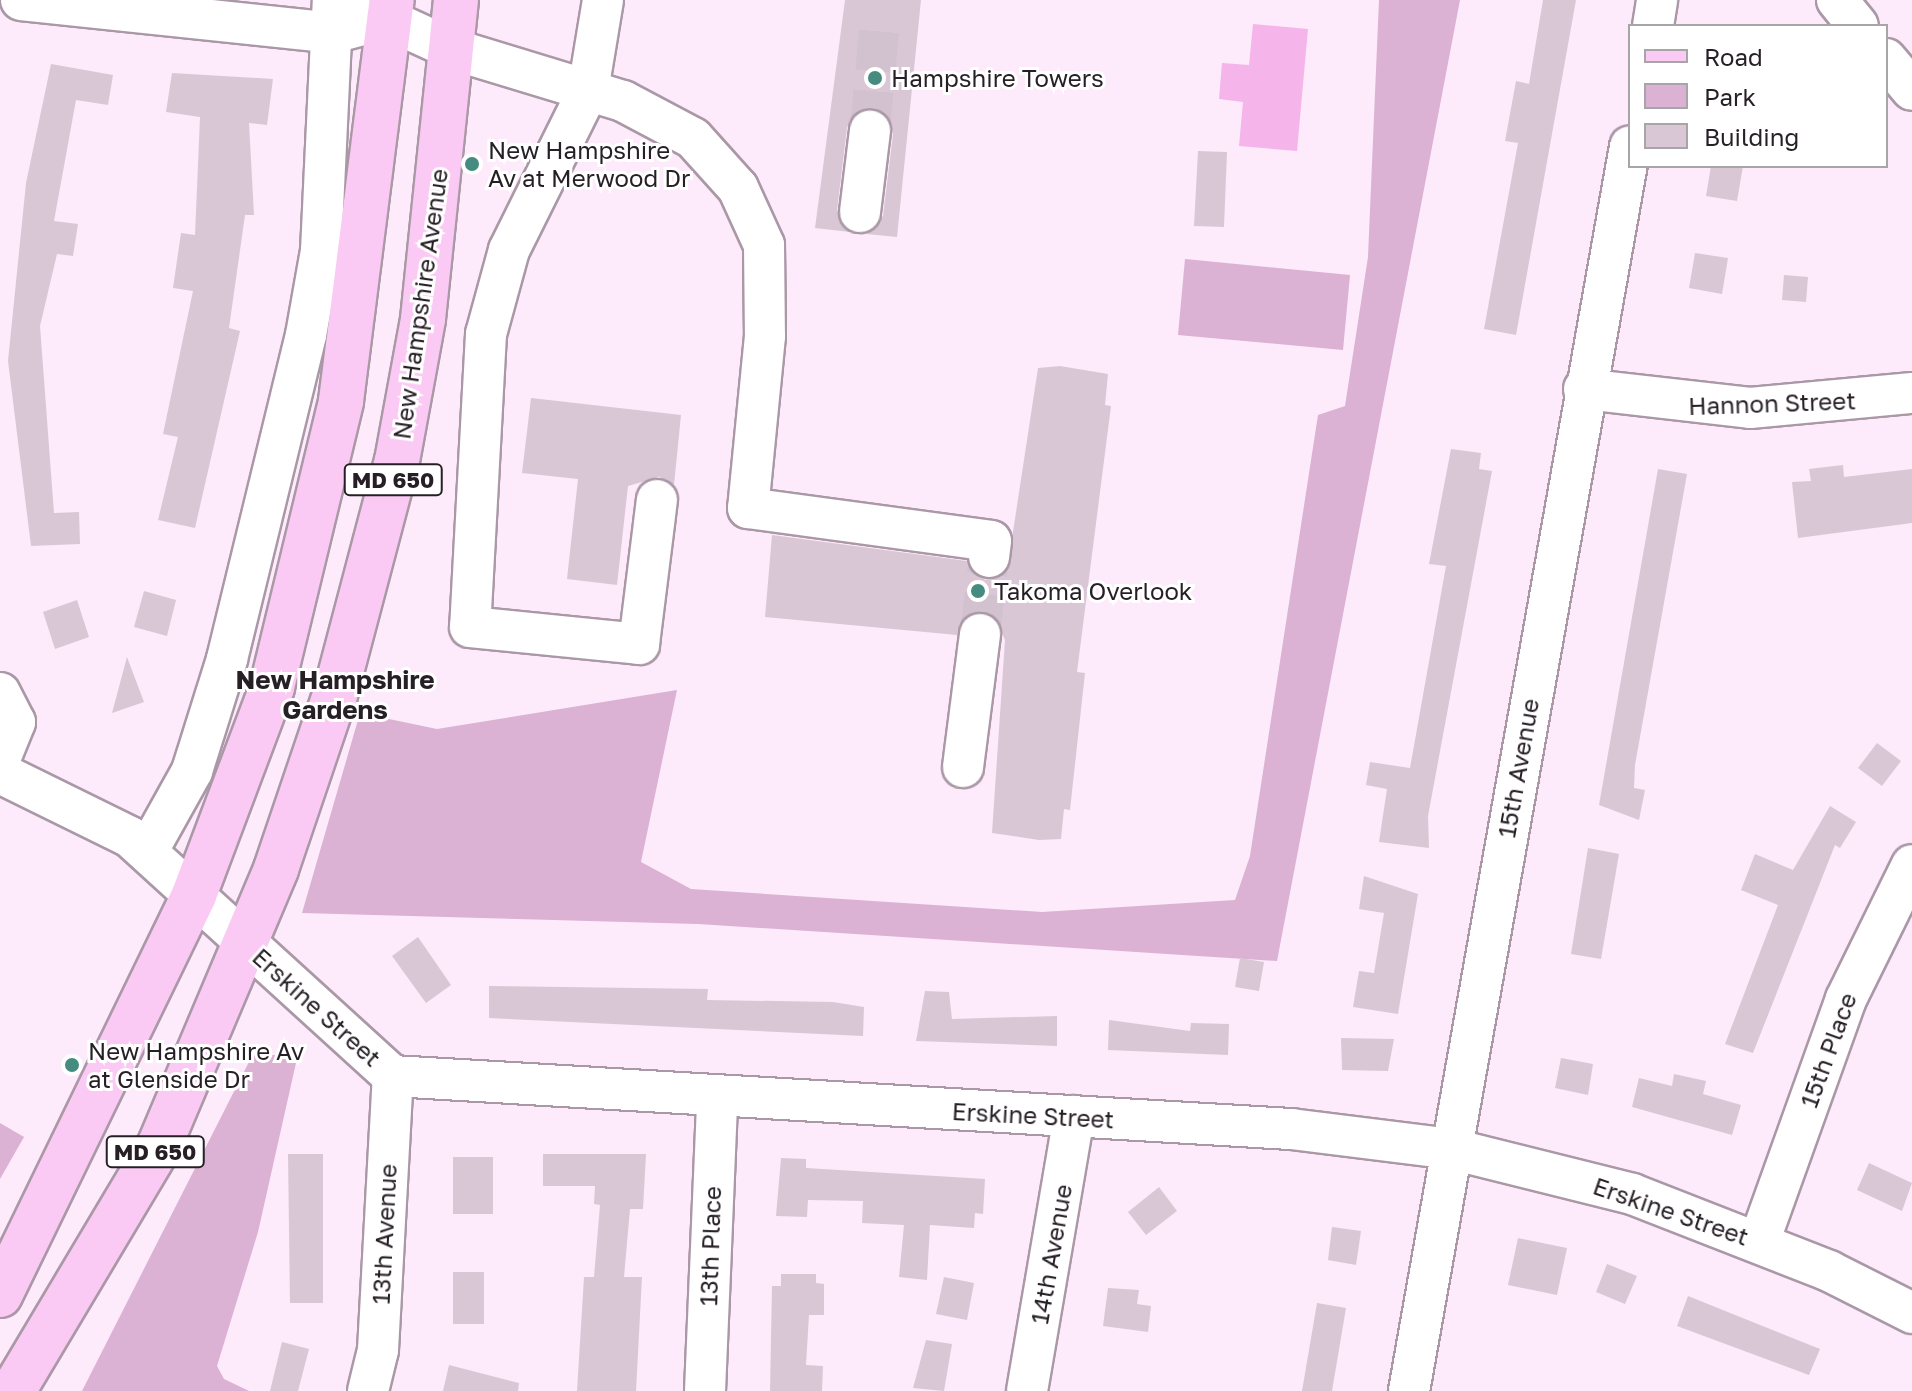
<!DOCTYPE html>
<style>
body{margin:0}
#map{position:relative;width:1912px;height:1391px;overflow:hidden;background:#fdeafa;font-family:"Golos Text",sans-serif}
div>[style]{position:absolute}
.green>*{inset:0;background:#dbb1d4}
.water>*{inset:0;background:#f5b5eb}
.building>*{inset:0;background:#dac7d6}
.minor-tunnel>*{height:40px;margin-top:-20px;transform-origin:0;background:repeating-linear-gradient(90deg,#d2c1cf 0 40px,transparent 0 60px)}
.roads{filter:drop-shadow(2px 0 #aa98a7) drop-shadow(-2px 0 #aa98a7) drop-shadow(0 2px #aa98a7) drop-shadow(0 -2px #aa98a7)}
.minor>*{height:40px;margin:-20px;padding:0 20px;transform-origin:20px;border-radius:20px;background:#fff}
.major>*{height:44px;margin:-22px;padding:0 22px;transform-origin:22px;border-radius:22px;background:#fbcaf4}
.dots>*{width:22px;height:22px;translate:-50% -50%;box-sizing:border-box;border:4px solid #fff;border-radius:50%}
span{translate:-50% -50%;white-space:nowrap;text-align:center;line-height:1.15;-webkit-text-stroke:6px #fff;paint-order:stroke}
.shield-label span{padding:2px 6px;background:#fff;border:2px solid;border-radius:6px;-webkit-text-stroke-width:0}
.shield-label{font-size:22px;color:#261f25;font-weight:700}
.poi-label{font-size:24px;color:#261f25}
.left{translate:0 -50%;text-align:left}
.street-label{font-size:24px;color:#261f25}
.neighbourhood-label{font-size:26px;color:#261f25;font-weight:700}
.legend{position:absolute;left:1628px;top:24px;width:260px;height:144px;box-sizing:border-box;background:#fff;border:2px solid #a8a5a8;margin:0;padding:10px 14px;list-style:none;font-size:24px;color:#261f25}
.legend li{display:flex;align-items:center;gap:16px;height:40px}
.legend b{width:40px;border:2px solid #a8a5a8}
</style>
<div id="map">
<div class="green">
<div style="clip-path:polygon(1379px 0,1460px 0,1277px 961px,698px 924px,302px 913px,360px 713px,437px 729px,677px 690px,641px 862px,691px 889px,1042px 912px,1235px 900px,1250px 856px,1318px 415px,1345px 406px,1368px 257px)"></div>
<div style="clip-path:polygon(1185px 259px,1350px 275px,1343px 350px,1178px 335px)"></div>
<div style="clip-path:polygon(298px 1054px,258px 1232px,217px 1366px,224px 1379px,249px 1391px,82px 1391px,252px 1056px)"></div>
<div style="clip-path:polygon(0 1123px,24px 1137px,0 1179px)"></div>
</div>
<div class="water">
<div style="clip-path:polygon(1253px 24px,1308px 29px,1297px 151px,1239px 146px,1243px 102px,1219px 99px,1222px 63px,1249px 65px)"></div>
</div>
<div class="building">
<div style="clip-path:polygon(845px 0,921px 0,897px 237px,867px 234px,883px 216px,893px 134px,884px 113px,872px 108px,852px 117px,847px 128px,837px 210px,850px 232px,815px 228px)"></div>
<div style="clip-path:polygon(1543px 0,1576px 0,1516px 335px,1484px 329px,1518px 143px,1505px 141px,1516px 81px,1529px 84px)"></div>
<div style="clip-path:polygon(51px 64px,113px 75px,108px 105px,76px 100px,54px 221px,78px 224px,73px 256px,57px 254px,40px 326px,54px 513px,79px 512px,80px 544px,31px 546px,8px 361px,26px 183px)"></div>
<div style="clip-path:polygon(172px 73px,273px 79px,267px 125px,249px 123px,254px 215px,245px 215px,229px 328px,240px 331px,195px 528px,158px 520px,178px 437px,163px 434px,193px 291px,173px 288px,181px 233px,195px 235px,200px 117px,166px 112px)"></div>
<div style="clip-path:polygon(1198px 151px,1227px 152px,1224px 227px,1194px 226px)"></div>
<div style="clip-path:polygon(1711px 166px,1743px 166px,1737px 201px,1706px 196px)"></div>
<div style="clip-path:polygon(1695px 253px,1728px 258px,1722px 294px,1689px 288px)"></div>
<div style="clip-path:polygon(1784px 275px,1808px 277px,1806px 302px,1782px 300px)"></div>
<div style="clip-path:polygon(1060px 366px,1108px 374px,1105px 405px,1111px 406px,1077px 672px,1085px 673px,1070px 810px,1064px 809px,1061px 839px,1039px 840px,992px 833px,1005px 640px,994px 616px,970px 613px,957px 635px,765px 617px,772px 535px,967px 561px,985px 580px,1007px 571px,1038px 368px)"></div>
<div style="clip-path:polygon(531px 398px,681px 415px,674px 485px,659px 477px,628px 486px,617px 585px,567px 579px,578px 479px,522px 473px)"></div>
<div style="clip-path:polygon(1451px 449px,1481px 453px,1479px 469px,1492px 471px,1428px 816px,1429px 848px,1379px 842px,1387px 789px,1366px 785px,1370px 762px,1410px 768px,1446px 566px,1429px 564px)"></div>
<div style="clip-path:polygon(1843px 465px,1844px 477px,1912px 469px,1912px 523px,1798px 538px,1792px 482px,1811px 481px,1809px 469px)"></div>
<div style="clip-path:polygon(1658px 469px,1687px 474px,1635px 765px,1634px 788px,1645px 790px,1639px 820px,1599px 805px)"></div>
<div style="clip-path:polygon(144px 591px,176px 600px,167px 636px,134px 627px)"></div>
<div style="clip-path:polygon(77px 600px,89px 637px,55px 649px,43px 612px)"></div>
<div style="clip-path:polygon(127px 657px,144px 702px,112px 713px)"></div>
<div style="clip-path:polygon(1877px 743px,1901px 761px,1882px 786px,1858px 768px)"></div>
<div style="clip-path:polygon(1830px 806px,1856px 822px,1840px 848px,1835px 845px,1753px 1053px,1725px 1044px,1778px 905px,1741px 890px,1755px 854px,1793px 870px)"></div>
<div style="clip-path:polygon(1588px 848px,1619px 854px,1601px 959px,1571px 954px)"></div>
<div style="clip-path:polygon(1364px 876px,1418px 894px,1398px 1014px,1353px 1007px,1359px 971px,1374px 973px,1384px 913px,1359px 909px)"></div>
<div style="clip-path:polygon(418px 937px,451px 985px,426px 1003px,392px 956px)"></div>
<div style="clip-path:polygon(1240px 958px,1264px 962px,1259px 991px,1235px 987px)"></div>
<div style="clip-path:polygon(489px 986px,708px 989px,707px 1000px,833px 1002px,864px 1007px,863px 1036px,489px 1018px)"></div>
<div style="clip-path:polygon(925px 991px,949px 992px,952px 1019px,1057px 1016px,1057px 1046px,916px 1041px)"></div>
<div style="clip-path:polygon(1109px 1020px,1190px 1031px,1191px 1023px,1229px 1024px,1228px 1055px,1108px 1050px)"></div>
<div style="clip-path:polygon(1341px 1038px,1394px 1039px,1388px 1071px,1342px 1070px)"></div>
<div style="clip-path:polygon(1561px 1058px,1593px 1064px,1588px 1095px,1555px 1088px)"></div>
<div style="clip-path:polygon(1674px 1074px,1706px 1081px,1703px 1094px,1741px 1105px,1732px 1135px,1632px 1107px,1639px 1078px,1672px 1086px)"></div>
<div style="clip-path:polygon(288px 1154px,323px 1154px,323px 1303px,290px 1303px)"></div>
<div style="clip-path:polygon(543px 1154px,646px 1154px,643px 1209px,630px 1209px,624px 1277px,642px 1277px,636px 1391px,577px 1391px,584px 1277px,594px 1277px,600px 1205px,594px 1204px,595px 1186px,543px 1186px)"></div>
<div style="clip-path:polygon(453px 1157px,493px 1157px,493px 1214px,453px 1214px)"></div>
<div style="clip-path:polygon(781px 1158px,806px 1159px,806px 1168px,985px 1179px,983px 1214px,975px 1213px,974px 1228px,930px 1225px,927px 1280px,899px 1277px,904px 1225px,862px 1223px,863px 1201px,808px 1200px,807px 1217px,776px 1216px)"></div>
<div style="clip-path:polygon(1869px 1163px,1912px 1183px,1902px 1211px,1857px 1190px)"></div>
<div style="clip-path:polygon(1159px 1187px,1177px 1211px,1146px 1235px,1128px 1212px)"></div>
<div style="clip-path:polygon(1332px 1227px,1361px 1231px,1356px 1265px,1328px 1260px)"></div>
<div style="clip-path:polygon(1518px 1238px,1567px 1248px,1557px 1295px,1508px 1285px)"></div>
<div style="clip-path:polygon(1607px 1264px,1637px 1276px,1625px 1304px,1596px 1292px)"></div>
<div style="clip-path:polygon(453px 1272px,484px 1272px,484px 1324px,453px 1324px)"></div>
<div style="clip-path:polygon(781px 1274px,816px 1274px,816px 1283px,824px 1284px,824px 1315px,809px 1315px,806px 1365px,823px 1366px,822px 1391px,770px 1391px,772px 1286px,781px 1286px)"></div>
<div style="clip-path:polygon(944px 1277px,974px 1283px,967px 1320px,936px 1314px)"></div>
<div style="clip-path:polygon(1108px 1288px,1139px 1290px,1137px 1304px,1151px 1306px,1148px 1332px,1103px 1326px)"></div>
<div style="clip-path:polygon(1688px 1296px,1820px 1349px,1809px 1375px,1677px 1326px)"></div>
<div style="clip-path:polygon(1317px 1303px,1346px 1308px,1332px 1391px,1302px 1391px)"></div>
<div style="clip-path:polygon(926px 1340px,952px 1344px,944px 1391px,913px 1388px)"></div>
<div style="clip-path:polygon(282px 1342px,309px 1349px,298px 1391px,270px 1391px)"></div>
<div style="clip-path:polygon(449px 1365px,519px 1383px,518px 1391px,443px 1391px)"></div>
</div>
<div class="minor-tunnel">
<div style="left:870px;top:131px;width:101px;rotate:-84.9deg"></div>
<div style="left:980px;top:634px;width:78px;rotate:-83.3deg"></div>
</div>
<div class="roads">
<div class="minor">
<div style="left:21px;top:0;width:314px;rotate:6deg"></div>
<div style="left:333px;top:33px;width:27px;rotate:-15deg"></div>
<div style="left:345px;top:0;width:118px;rotate:24.6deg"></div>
<div style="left:452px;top:49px;width:179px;rotate:16.9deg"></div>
<div style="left:623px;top:101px;width:79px;rotate:27.9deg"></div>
<div style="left:693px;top:138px;width:67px;rotate:48deg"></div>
<div style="left:738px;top:188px;width:63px;rotate:65.5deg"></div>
<div style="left:764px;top:245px;width:91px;rotate:89.4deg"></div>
<div style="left:765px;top:336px;width:173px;rotate:95.6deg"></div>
<div style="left:748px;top:508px;width:245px;rotate:7.7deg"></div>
<div style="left:991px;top:541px;width:16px;rotate:97deg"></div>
<div style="left:603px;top:0;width:92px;rotate:99.4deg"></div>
<div style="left:588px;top:91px;width:178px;rotate:116.4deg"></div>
<div style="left:509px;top:250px;width:87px;rotate:105.3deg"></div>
<div style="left:486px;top:334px;width:293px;rotate:93.1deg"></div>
<div style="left:470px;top:627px;width:170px;rotate:5.7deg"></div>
<div style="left:639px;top:644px;width:145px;rotate:-82.9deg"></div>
<div style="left:1837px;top:0;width:33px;rotate:51deg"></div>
<div style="left:1653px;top:26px;width:26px;rotate:-81deg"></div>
<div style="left:1886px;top:59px;width:40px;rotate:50deg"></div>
<div style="left:860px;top:212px;width:82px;rotate:-83deg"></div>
<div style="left:1584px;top:389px;width:167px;rotate:6.5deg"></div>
<div style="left:1750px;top:408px;width:163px;rotate:-5.3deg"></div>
<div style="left:0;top:693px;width:33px;rotate:63deg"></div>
<div style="left:15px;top:722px;width:40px;rotate:112deg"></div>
<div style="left:963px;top:767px;width:134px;rotate:-82.7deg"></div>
<div style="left:0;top:773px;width:145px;rotate:26.2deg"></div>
<div style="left:130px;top:837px;width:355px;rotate:42.3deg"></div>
<div style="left:393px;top:1076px;width:900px;rotate:3.38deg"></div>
<div style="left:1291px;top:1129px;width:162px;rotate:7.1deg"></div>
<div style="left:1452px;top:1149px;width:186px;rotate:14deg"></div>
<div style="left:1632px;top:1194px;width:212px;rotate:21.3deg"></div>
<div style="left:1829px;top:1271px;width:93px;rotate:26.8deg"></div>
<div style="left:147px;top:852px;width:93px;rotate:-60.9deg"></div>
<div style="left:192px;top:771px;width:117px;rotate:-72.6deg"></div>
<div style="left:227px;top:659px;width:333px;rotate:-76.3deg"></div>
<div style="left:306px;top:335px;width:85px;rotate:-79.9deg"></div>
<div style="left:321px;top:251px;width:251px;rotate:-87.3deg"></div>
<div style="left:1759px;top:1242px;width:258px;rotate:-70.3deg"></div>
<div style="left:1846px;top:999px;width:149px;rotate:-63.8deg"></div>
<div style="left:368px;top:1391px;width:42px;rotate:-76.3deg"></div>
<div style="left:378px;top:1350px;width:274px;rotate:-86.9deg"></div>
<div style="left:705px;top:1391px;width:290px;rotate:-87.6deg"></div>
<div style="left:1027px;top:1391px;width:279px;rotate:-80.3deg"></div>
<div style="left:1409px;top:1391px;width:1264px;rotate:-79.93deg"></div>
</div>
<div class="major">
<div style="left:0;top:1295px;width:445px;rotate:-64.1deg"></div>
<div style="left:194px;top:895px;width:222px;rotate:-69.4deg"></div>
<div style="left:272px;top:687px;width:294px;rotate:-76.4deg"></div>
<div style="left:341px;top:401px;width:404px;rotate:-82.8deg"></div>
<div style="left:13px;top:1391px;width:287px;rotate:-59.2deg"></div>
<div style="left:160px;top:1144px;width:298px;rotate:-67.1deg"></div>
<div style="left:276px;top:869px;width:184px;rotate:-71.3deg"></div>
<div style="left:335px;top:695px;width:242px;rotate:-75.2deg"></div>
<div style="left:397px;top:461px;width:144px;rotate:-79.6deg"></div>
<div style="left:423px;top:319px;width:321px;rotate:-84.1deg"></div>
</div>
</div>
<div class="dots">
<div style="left:875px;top:78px;background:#468b7f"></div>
<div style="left:472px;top:164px;background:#468b7f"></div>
<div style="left:978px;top:591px;background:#468b7f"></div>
<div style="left:72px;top:1065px;background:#468b7f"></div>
</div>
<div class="shield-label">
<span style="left:393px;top:480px">MD 650</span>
<span style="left:155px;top:1152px">MD 650</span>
</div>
<div class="poi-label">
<span class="left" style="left:891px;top:78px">Hampshire Towers</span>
<span class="left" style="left:488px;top:164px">New Hampshire<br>Av at Merwood Dr</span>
<span class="left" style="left:994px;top:591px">Takoma Overlook</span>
<span class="left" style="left:88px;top:1065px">New Hampshire Av<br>at Glenside Dr</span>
</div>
<div class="street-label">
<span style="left:420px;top:304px;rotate:-82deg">New Hampshire Avenue</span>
<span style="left:1772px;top:403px;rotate:-2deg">Hannon Street</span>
<span style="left:1518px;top:768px;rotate:-80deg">15th Avenue</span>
<span style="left:317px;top:1007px;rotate:42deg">Erskine Street</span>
<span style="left:1828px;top:1050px;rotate:-70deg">15th Place</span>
<span style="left:1033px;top:1115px;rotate:3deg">Erskine Street</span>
<span style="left:1671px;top:1211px;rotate:19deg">Erskine Street</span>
<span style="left:384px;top:1234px;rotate:-87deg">13th Avenue</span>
<span style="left:710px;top:1246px;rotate:-88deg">13th Place</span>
<span style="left:1051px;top:1254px;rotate:-80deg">14th Avenue</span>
</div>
<div class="neighbourhood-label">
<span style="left:335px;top:695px">New Hampshire<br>Gardens</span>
</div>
<ul class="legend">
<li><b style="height:10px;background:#fbcaf4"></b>Road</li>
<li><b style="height:22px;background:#dbb1d4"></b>Park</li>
<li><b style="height:22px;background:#dac7d6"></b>Building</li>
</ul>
</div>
